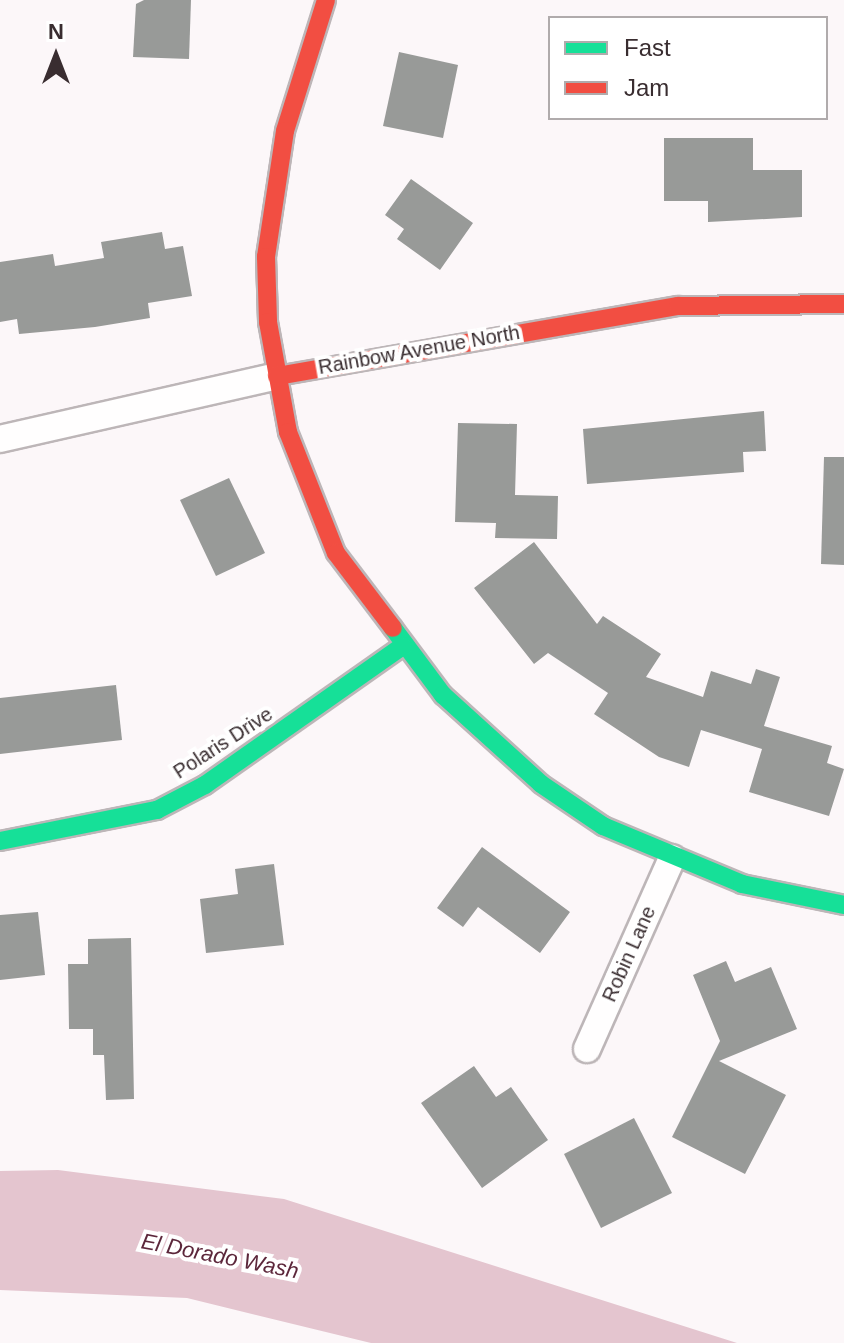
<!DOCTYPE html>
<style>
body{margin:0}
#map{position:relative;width:844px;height:1343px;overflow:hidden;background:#fcf7f9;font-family:Helvetica,sans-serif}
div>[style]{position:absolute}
.water>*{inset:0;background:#e4c5cf}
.building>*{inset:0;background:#989a98}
.roads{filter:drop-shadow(2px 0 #bdb6b8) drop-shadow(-2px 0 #bdb6b8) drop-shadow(0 2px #bdb6b8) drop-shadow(0 -2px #bdb6b8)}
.street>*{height:26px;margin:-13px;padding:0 13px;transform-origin:13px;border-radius:13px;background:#fffefe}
.fast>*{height:18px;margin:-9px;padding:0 9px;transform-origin:9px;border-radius:9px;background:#16e098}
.jam>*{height:18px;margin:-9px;padding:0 9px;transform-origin:9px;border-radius:9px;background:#f24e42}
span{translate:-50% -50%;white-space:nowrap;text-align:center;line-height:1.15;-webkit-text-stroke:8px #fff;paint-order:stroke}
.street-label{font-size:20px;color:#392d30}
.water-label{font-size:22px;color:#5c273b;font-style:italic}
.legend{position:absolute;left:548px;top:16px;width:280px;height:104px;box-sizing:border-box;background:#fff;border:2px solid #b0abac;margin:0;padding:10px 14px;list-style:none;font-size:24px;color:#392d30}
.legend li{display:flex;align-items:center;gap:16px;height:40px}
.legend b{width:40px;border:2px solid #b0abac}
.north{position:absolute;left:16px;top:16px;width:80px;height:80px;-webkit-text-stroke:6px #fff;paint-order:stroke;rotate:0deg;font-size:22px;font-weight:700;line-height:32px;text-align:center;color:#392d30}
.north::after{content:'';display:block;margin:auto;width:28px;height:36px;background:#392d30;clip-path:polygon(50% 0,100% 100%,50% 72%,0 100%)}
</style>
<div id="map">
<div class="water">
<div style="clip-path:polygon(58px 1170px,284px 1199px,737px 1343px,371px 1343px,187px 1298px,0 1290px,0 1171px)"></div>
</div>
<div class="building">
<div style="clip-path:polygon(144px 0,191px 0,189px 59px,133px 57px,136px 4px)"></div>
<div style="clip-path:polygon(399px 52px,458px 65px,443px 138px,383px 126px)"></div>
<div style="clip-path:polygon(664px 138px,753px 138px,753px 170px,802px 170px,802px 217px,708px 222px,708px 201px,664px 201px)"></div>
<div style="clip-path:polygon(411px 179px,473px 223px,440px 270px,397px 239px,404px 229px,385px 215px)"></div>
<div style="clip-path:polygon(162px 232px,165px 249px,183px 246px,192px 296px,148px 303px,150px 318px,95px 327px,19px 334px,17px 319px,0 322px,0 262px,53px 254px,55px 266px,104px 258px,101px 242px)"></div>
<div style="clip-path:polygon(764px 411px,766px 451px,743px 452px,744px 472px,587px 484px,583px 429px)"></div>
<div style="clip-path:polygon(458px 423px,517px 424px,515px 495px,558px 496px,557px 539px,495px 538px,496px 523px,455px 522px)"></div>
<div style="clip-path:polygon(824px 457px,844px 457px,844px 565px,821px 564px)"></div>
<div style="clip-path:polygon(229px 478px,265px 553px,216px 576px,180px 500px)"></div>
<div style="clip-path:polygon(534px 542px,597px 624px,603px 616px,661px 654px,646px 677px,703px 697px,711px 671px,751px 684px,756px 669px,780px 677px,764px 726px,832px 746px,827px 763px,844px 769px,829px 816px,749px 792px,762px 749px,701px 730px,689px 767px,659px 757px,594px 714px,608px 693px,548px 653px,534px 664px,474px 588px)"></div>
<div style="clip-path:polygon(116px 685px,122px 740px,0 754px,0 698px)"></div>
<div style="clip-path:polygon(482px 847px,570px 912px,540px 953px,478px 907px,463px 927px,437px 908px)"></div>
<div style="clip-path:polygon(274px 864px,284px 945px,206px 953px,200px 899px,238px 894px,235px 869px)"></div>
<div style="clip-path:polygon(38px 912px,45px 975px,0 980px,0 915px)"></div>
<div style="clip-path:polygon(131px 938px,134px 1099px,106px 1100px,104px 1055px,93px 1055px,93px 1029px,69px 1029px,68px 964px,88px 964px,88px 939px)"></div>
<div style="clip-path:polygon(726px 961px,735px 982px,771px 967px,797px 1029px,719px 1061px,786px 1095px,745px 1174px,672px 1137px,720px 1041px,693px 975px)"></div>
<div style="clip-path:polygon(474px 1066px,496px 1097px,511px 1087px,548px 1140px,482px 1188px,421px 1103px)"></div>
<div style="clip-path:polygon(634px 1118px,672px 1193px,601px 1228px,564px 1154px)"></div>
</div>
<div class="roads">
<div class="street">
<div style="left:0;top:439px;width:284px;rotate:-12.8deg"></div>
<div style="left:587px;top:1049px;width:209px;rotate:-66deg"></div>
</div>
<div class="fast">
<div style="left:393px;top:628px;width:84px;rotate:53.3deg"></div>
<div style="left:443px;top:695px;width:132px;rotate:42.2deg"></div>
<div style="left:541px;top:784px;width:75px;rotate:34.1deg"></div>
<div style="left:603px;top:826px;width:151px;rotate:22.6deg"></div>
<div style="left:742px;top:884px;width:104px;rotate:11.6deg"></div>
<div style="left:0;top:841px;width:160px;rotate:-11.2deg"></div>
<div style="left:157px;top:810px;width:54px;rotate:-27.5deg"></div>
<div style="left:205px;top:785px;width:242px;rotate:-35.1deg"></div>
</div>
<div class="jam">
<div style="left:326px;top:0;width:137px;rotate:107.4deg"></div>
<div style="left:285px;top:131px;width:127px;rotate:98.6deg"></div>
<div style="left:266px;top:257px;width:65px;rotate:88.2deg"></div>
<div style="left:268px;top:322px;width:112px;rotate:79.7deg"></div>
<div style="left:288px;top:432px;width:130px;rotate:68.4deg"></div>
<div style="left:336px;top:553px;width:94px;rotate:52.8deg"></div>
<div style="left:277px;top:376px;width:407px;rotate:-9.9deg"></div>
<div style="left:678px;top:306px;width:166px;rotate:-0.7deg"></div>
</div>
</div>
<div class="street-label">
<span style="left:419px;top:350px;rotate:-10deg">Rainbow Avenue North</span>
<span style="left:223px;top:743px;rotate:-33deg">Polaris Drive</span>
<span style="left:629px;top:954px;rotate:-66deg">Robin Lane</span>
</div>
<div class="water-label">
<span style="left:220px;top:1256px;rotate:11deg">El Dorado Wash</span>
</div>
<ul class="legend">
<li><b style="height:10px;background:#16e098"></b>Fast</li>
<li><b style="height:10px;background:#f24e42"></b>Jam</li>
</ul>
<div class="north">N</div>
</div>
